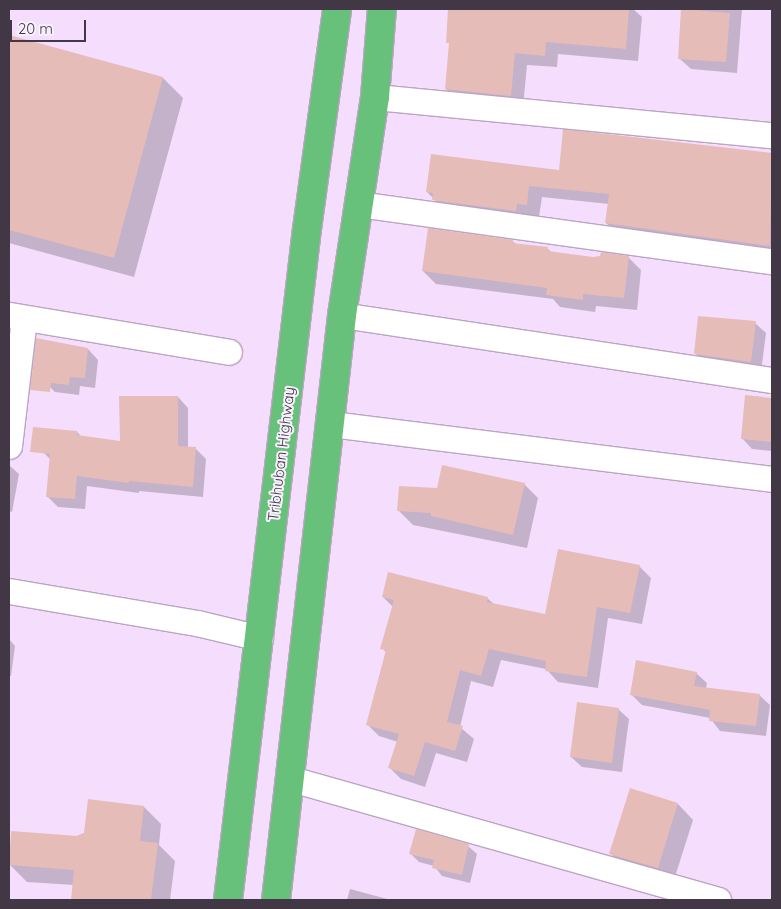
<!DOCTYPE html>
<style>
body{margin:0}
#map{position:relative;width:781px;height:909px;overflow:hidden;background:#f5defd;font-family:Quicksand,sans-serif}
div>[style]{position:absolute}
.shadow>*{inset:0;background:#0003}
.building>*{inset:0;background:#e6bcb9}
.roads{filter:drop-shadow(1px 0 #bba5c2) drop-shadow(-1px 0 #bba5c2) drop-shadow(0 1px #bba5c2) drop-shadow(0 -1px #bba5c2)}
.street>*{height:25px;margin:-12.5px;padding:0 12.5px;transform-origin:12.5px;border-radius:12.5px;background:#fff}
.highway>*{height:28px;margin:-14px;padding:0 14px;transform-origin:14px;border-radius:14px;background:#68c17a}
span{translate:-50% -50%;white-space:nowrap;text-align:center;line-height:1.15;-webkit-text-stroke:4px #faf1fe;paint-order:stroke}
.street-label{font-size:15px;color:#423845}
.frame{position:absolute;inset:0;border:10px solid #423845;pointer-events:none}
.scale{position:absolute;left:10px;top:20px;width:76px;height:22px;box-sizing:border-box;border:2px solid #423845;border-top:0;padding-left:6px;font-size:15px;line-height:18px;white-space:nowrap;color:#423845;-webkit-text-stroke:4px #faf1fe;paint-order:stroke}
</style>
<div id="map">
<div class="shadow">
<div style="clip-path:polygon(448px 9px,633px 9px,642px 17px,638px 61px,558px 54px,557px 67px,527px 65px,523px 107px,458px 101px,446px 89px,450px 45px)"></div>
<div style="clip-path:polygon(683px 9px,742px 9px,737px 73px,691px 69px,679px 58px)"></div>
<div style="clip-path:polygon(9px 37px,163px 78px,183px 98px,134px 277px,9px 243px)"></div>
<div style="clip-path:polygon(564px 131px,772px 154px,772px 257px,619px 235px,606px 223px,609px 204px,542px 197px,539px 217px,446px 211px,427px 192px,560px 172px)"></div>
<div style="clip-path:polygon(512px 241px,516px 244px,547px 248px,552px 253px,593px 258px,628px 257px,641px 270px,637px 310px,596px 306px,595px 312px,560px 307px,553px 299px,436px 284px,423px 271px)"></div>
<div style="clip-path:polygon(755px 323px,766px 333px,761px 372px,706px 364px,695px 353px)"></div>
<div style="clip-path:polygon(88px 349px,98px 360px,95px 388px,80px 386px,79px 395px,55px 392px,44px 381px)"></div>
<div style="clip-path:polygon(178px 397px,188px 408px,188px 448px,196px 449px,206px 459px,203px 497px,139px 491px,139px 493px,87px 486px,85px 509px,58px 507px,47px 496px,51px 460px,43px 452px,77px 432px,82px 437px,121px 443px)"></div>
<div style="clip-path:polygon(746px 397px,772px 400px,772px 451px,752px 449px,742px 438px)"></div>
<div style="clip-path:polygon(9px 465px,19px 474px,12px 512px,9px 511px)"></div>
<div style="clip-path:polygon(524px 484px,538px 498px,527px 548px,413px 525px,399px 511px,438px 489px)"></div>
<div style="clip-path:polygon(639px 566px,651px 578px,642px 624px,608px 618px,598px 688px,558px 682px,546px 669px,501px 660px,493px 687px,471px 681px,460px 727px,474px 739px,467px 762px,436px 753px,425px 787px,401px 779px,390px 768px,398px 742px,379px 736px,367px 724px,387px 653px,382px 648px,393px 607px,383px 597px,487px 598px,494px 604px,546px 615px)"></div>
<div style="clip-path:polygon(9px 639px,15px 646px,11px 676px,9px 676px)"></div>
<div style="clip-path:polygon(696px 673px,707px 683px,706px 688px,759px 695px,770px 705px,766px 736px,720px 731px,710px 718px,642px 705px,631px 694px)"></div>
<div style="clip-path:polygon(618px 709px,629px 719px,622px 772px,582px 767px,571px 757px)"></div>
<div style="clip-path:polygon(678px 804px,693px 820px,673px 883px,626px 869px,611px 854px)"></div>
<div style="clip-path:polygon(144px 807px,161px 824px,159px 845px,175px 861px,170px 900px,72px 900px,74px 885px,27px 882px,10px 865px)"></div>
<div style="clip-path:polygon(468px 846px,477px 854px,470px 883px,442px 876px,434px 866px,419px 862px,410px 853px)"></div>
<div style="clip-path:polygon(350px 889px,391px 900px,347px 900px)"></div>
</div>
<div class="building">
<div style="clip-path:polygon(448px 9px,629px 9px,626px 49px,546px 42px,545px 56px,515px 53px,511px 96px,445px 89px,449px 43px,446px 43px)"></div>
<div style="clip-path:polygon(681px 9px,730px 13px,726px 62px,678px 59px)"></div>
<div style="clip-path:polygon(9px 35px,163px 77px,114px 258px,9px 230px)"></div>
<div style="clip-path:polygon(563px 129px,772px 153px,770px 246px,605px 223px,609px 194px,529px 186px,527px 205px,517px 204px,516px 211px,432px 200px,433px 193px,426px 192px,431px 154px,559px 170px)"></div>
<div style="clip-path:polygon(428px 228px,513px 240px,512px 243px,548px 247px,548px 251px,593px 257px,600px 256px,601px 252px,629px 256px,624px 298px,583px 294px,583px 300px,546px 295px,547px 288px,422px 271px)"></div>
<div style="clip-path:polygon(698px 316px,756px 321px,751px 362px,694px 354px)"></div>
<div style="clip-path:polygon(36px 338px,88px 348px,85px 378px,70px 377px,69px 385px,51px 383px,50px 392px,30px 390px)"></div>
<div style="clip-path:polygon(745px 395px,772px 398px,772px 442px,741px 439px)"></div>
<div style="clip-path:polygon(119px 396px,178px 396px,178px 446px,196px 447px,193px 487px,129px 481px,129px 483px,77px 476px,75px 499px,46px 497px,50px 454px,30px 452px,33px 427px,77px 431px,77px 435px,120px 441px)"></div>
<div style="clip-path:polygon(442px 465px,525px 483px,513px 535px,431px 516px,431px 513px,397px 511px,399px 486px,437px 488px)"></div>
<div style="clip-path:polygon(558px 549px,640px 565px,630px 613px,597px 607px,587px 677px,545px 671px,546px 661px,489px 649px,481px 676px,460px 670px,447px 722px,463px 726px,455px 751px,425px 742px,414px 776px,388px 768px,399px 734px,366px 725px,386px 650px,380px 649px,394px 600px,382px 597px,388px 572px,488px 597px,487px 602px,545px 614px)"></div>
<div style="clip-path:polygon(636px 660px,697px 672px,694px 686px,760px 694px,756px 726px,709px 721px,710px 710px,630px 695px)"></div>
<div style="clip-path:polygon(577px 702px,619px 708px,612px 763px,570px 757px)"></div>
<div style="clip-path:polygon(630px 788px,678px 803px,658px 868px,609px 854px)"></div>
<div style="clip-path:polygon(88px 799px,144px 806px,140px 841px,158px 843px,151px 900px,71px 900px,74px 870px,9px 865px,11px 831px,78px 836px,84px 833px)"></div>
<div style="clip-path:polygon(416px 829px,469px 844px,462px 875px,432px 868px,434px 860px,409px 854px)"></div>
</div>
<div class="roads">
<div class="street">
<div style="left:375px;top:97px;width:399px;rotate:5.5deg"></div>
<div style="left:359px;top:204px;width:417px;rotate:7.9deg"></div>
<div style="left:9px;top:315px;width:223px;rotate:9.5deg"></div>
<div style="left:342px;top:315px;width:435px;rotate:8.6deg"></div>
<div style="left:331px;top:424px;width:444px;rotate:7.1deg"></div>
<div style="left:9px;top:446px;width:129px;rotate:-83.3deg"></div>
<div style="left:9px;top:591px;width:191px;rotate:9.7deg"></div>
<div style="left:197px;top:623px;width:65px;rotate:13.4deg"></div>
<div style="left:291px;top:779px;width:444px;rotate:15.8deg"></div>
</div>
<div class="highway">
<div style="left:228px;top:900px;width:676px;rotate:-83.29deg"></div>
<div style="left:307px;top:229px;width:222px;rotate:-82.2deg"></div>
<div style="left:276px;top:900px;width:589px;rotate:-83.56deg"></div>
<div style="left:342px;top:315px;width:220px;rotate:-81.4deg"></div>
<div style="left:375px;top:97px;width:88px;rotate:-85.5deg"></div>
</div>
</div>
<div class="street-label">
<span style="left:281px;top:454px;rotate:-83deg">Tribhuban Highway</span>
</div>
<div class="frame"></div>
<div class="scale">20 m</div>
</div>
